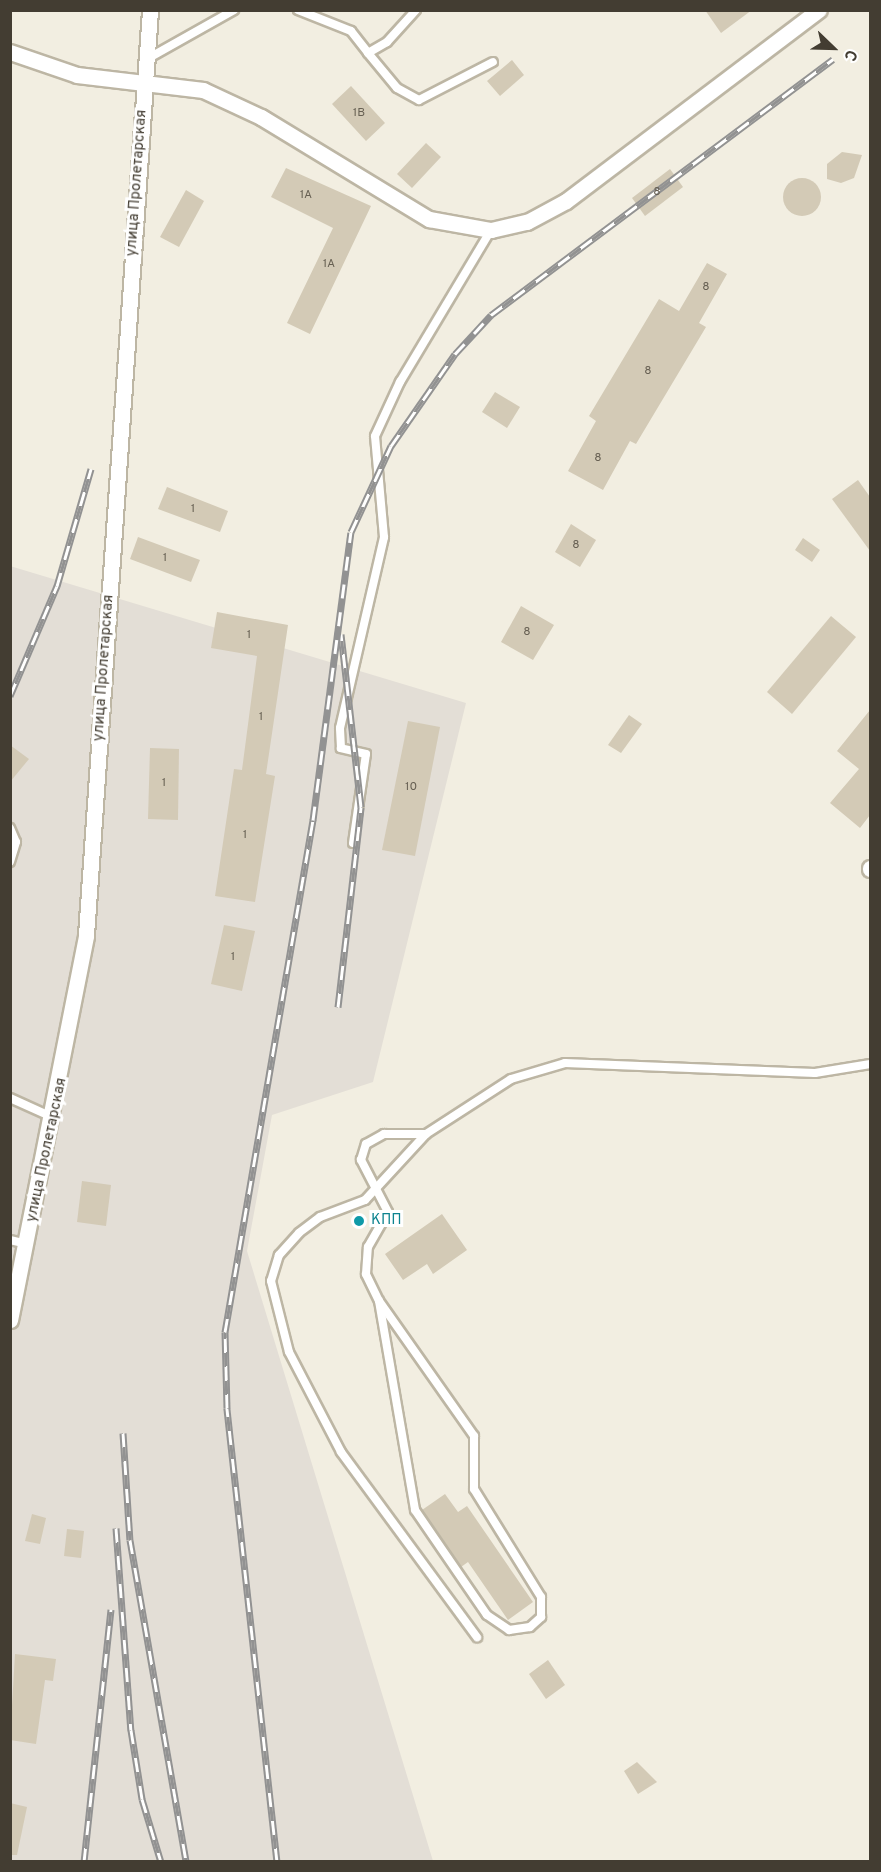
<!DOCTYPE html>
<meta charset="utf-8">
<style>
body{margin:0}
#map{position:relative;width:881px;height:1872px;overflow:hidden;background:#f2eee1;font-family:Overpass,sans-serif}
div>[style]{position:absolute}
.industrial>*{inset:0;background:#e3ded6}
.building>*{inset:0;background:#d3cab6}
.round{border-radius:50%}
.roads{filter:drop-shadow(2px 0 #bdb6a4) drop-shadow(-2px 0 #bdb6a4) drop-shadow(0 2px #bdb6a4) drop-shadow(0 -2px #bdb6a4)}
.lane>*{height:8px;margin:-4px;padding:0 4px;transform-origin:4px;border-radius:4px;background:#fff}
.street>*{height:15px;margin:-7.5px;padding:0 7.5px;transform-origin:7.5px;border-radius:7.5px;background:#fff}
.rail>*{height:7px;margin-top:-3.5px;transform-origin:0;background:repeating-linear-gradient(90deg,#fff 0 14px,#929292 0 28px);box-sizing:border-box;border-block:2px solid #929292}
.dots>*{width:16px;height:16px;translate:-50% -50%;box-sizing:border-box;border:3px solid #fff;border-radius:50%}
span{translate:-50% -50%;white-space:nowrap;text-align:center;line-height:1.15;-webkit-text-stroke:6px #fff;paint-order:stroke}
.number-label{font-size:12px;color:#676053}
.number-label span{-webkit-text-stroke-width:0}
.street-label{font-size:15px;color:#433d32}
.culture-label{font-size:15px;color:#0d838f}
.left{translate:0 -50%;text-align:left}
.frame{position:absolute;inset:0;border:12px solid #433d32;pointer-events:none}
.north{position:absolute;left:803px;top:18px;width:60px;height:60px;-webkit-text-stroke:4px #fff;paint-order:stroke;rotate:113deg;font-size:16px;font-weight:700;line-height:24px;text-align:center;color:#433d32}
.north::after{content:'';display:block;margin:auto;width:21px;height:27px;background:#433d32;clip-path:polygon(50% 0,100% 100%,50% 72%,0 100%)}
</style>
<div id="map">
<div class="industrial">
<div style="clip-path:polygon(10px 566px,466px 703px,373px 1082px,272px 1115px,247px 1251px,433px 1861px,11px 1861px)"></div>
</div>
<div class="building">
<div style="clip-path:polygon(705px 10px,752px 10px,721px 33px)"></div>
<div style="clip-path:polygon(512px 60px,524px 75px,500px 96px,487px 81px)"></div>
<div style="clip-path:polygon(351px 86px,385px 123px,366px 141px,332px 104px)"></div>
<div style="clip-path:polygon(426px 143px,441px 157px,412px 188px,397px 174px)"></div>
<div style="clip-path:polygon(842px 152px,862px 155px,854px 178px,841px 183px,827px 179px,827px 164px)"></div>
<div style="clip-path:polygon(286px 168px,371px 206px,310px 334px,287px 323px,333px 228px,271px 197px)"></div>
<div style="clip-path:polygon(670px 169px,683px 187px,645px 216px,632px 198px)"></div>
<div class="round" style="left:783px;top:178px;width:38px;height:38px"></div>
<div style="clip-path:polygon(186px 190px,204px 201px,179px 247px,160px 237px)"></div>
<div style="clip-path:polygon(707px 263px,727px 274px,699px 323px,706px 327px,636px 444px,630px 441px,603px 490px,568px 471px,596px 421px,589px 416px,659px 299px,679px 311px)"></div>
<div style="clip-path:polygon(495px 392px,520px 407px,507px 428px,482px 412px)"></div>
<div style="clip-path:polygon(858px 480px,870px 497px,870px 551px,832px 499px)"></div>
<div style="clip-path:polygon(167px 487px,228px 511px,220px 532px,158px 509px)"></div>
<div style="clip-path:polygon(571px 524px,596px 540px,580px 567px,555px 552px)"></div>
<div style="clip-path:polygon(138px 537px,200px 560px,191px 582px,130px 559px)"></div>
<div style="clip-path:polygon(803px 538px,820px 550px,812px 562px,795px 550px)"></div>
<div style="clip-path:polygon(521px 606px,554px 625px,533px 660px,501px 642px)"></div>
<div style="clip-path:polygon(217px 612px,288px 625px,266px 774px,275px 776px,255px 902px,215px 896px,234px 769px,242px 770px,257px 656px,211px 648px)"></div>
<div style="clip-path:polygon(831px 616px,856px 637px,792px 714px,767px 692px)"></div>
<div style="clip-path:polygon(870px 710px,870px 815px,860px 828px,830px 803px,859px 769px,837px 751px)"></div>
<div style="clip-path:polygon(629px 715px,642px 724px,621px 753px,608px 745px)"></div>
<div style="clip-path:polygon(408px 721px,440px 727px,415px 856px,382px 850px)"></div>
<div style="clip-path:polygon(10px 745px,29px 759px,10px 782px)"></div>
<div style="clip-path:polygon(150px 748px,179px 749px,178px 820px,148px 819px)"></div>
<div style="clip-path:polygon(224px 925px,255px 931px,242px 991px,211px 984px)"></div>
<div style="clip-path:polygon(82px 1181px,111px 1185px,106px 1226px,77px 1222px)"></div>
<div style="clip-path:polygon(442px 1214px,467px 1250px,433px 1274px,427px 1264px,403px 1280px,385px 1254px)"></div>
<div style="clip-path:polygon(445px 1494px,458px 1512px,467px 1506px,533px 1602px,508px 1620px,468px 1562px,461px 1567px,422px 1510px)"></div>
<div style="clip-path:polygon(32px 1514px,46px 1518px,40px 1544px,25px 1541px)"></div>
<div style="clip-path:polygon(67px 1529px,84px 1531px,81px 1558px,64px 1556px)"></div>
<div style="clip-path:polygon(15px 1654px,56px 1659px,53px 1681px,45px 1680px,36px 1744px,10px 1740px)"></div>
<div style="clip-path:polygon(548px 1660px,565px 1685px,546px 1699px,529px 1674px)"></div>
<div style="clip-path:polygon(637px 1762px,657px 1782px,638px 1794px,624px 1771px)"></div>
<div style="clip-path:polygon(10px 1803px,27px 1807px,17px 1855px,10px 1855px)"></div>
</div>
<div class="roads">
<div class="lane">
<div style="left:298px;top:10px;width:57px;rotate:21.6deg"></div>
<div style="left:351px;top:31px;width:28px;rotate:52deg"></div>
<div style="left:368px;top:53px;width:22px;rotate:-30deg"></div>
<div style="left:387px;top:42px;width:43px;rotate:-47.8deg"></div>
<div style="left:368px;top:53px;width:45px;rotate:50.4deg"></div>
<div style="left:397px;top:88px;width:25px;rotate:29deg"></div>
<div style="left:419px;top:100px;width:83px;rotate:-27.2deg"></div>
<div style="left:147px;top:59px;width:100px;rotate:-29.4deg"></div>
<div style="left:10px;top:828px;width:15px;rotate:67deg"></div>
<div style="left:16px;top:842px;width:21px;rotate:107deg"></div>
<div style="left:353px;top:843px;width:90px;rotate:-81.7deg"></div>
<div style="left:366px;top:754px;width:26px;rotate:-167deg"></div>
<div style="left:341px;top:748px;width:20px;rotate:-93deg"></div>
<div style="left:340px;top:728px;width:196px;rotate:-77deg"></div>
<div style="left:384px;top:537px;width:101px;rotate:-95.1deg"></div>
<div style="left:375px;top:436px;width:60px;rotate:-65.2deg"></div>
<div style="left:400px;top:382px;width:177px;rotate:-59.1deg"></div>
<div style="left:10px;top:1098px;width:44px;rotate:24.2deg"></div>
<div style="left:425px;top:1135px;width:88px;rotate:132.7deg"></div>
<div style="left:365px;top:1200px;width:48px;rotate:159.3deg"></div>
<div style="left:320px;top:1217px;width:26px;rotate:143deg"></div>
<div style="left:299px;top:1233px;width:30px;rotate:132deg"></div>
<div style="left:279px;top:1255px;width:27px;rotate:107deg"></div>
<div style="left:271px;top:1281px;width:73px;rotate:75.8deg"></div>
<div style="left:289px;top:1352px;width:113px;rotate:62.5deg"></div>
<div style="left:341px;top:1452px;width:230px;rotate:53.7deg"></div>
<div style="left:10px;top:1240px;width:17px;rotate:13deg"></div>
<div style="left:379px;top:1301px;width:212px;rotate:80.2deg"></div>
<div style="left:415px;top:1510px;width:127px;rotate:55.6deg"></div>
<div style="left:487px;top:1615px;width:27px;rotate:34deg"></div>
<div style="left:509px;top:1630px;width:21px;rotate:-8deg"></div>
<div style="left:530px;top:1627px;width:15px;rotate:-42deg"></div>
<div style="left:541px;top:1617px;width:20px;rotate:-90deg"></div>
<div style="left:541px;top:1597px;width:127px;rotate:-121.8deg"></div>
<div style="left:474px;top:1489px;width:53px;rotate:-90deg"></div>
<div style="left:474px;top:1436px;width:165px;rotate:-125.1deg"></div>
<div style="left:379px;top:1301px;width:30px;rotate:-116deg"></div>
<div style="left:366px;top:1274px;width:27px;rotate:-86deg"></div>
<div style="left:368px;top:1247px;width:40px;rotate:-60.3deg"></div>
<div style="left:388px;top:1212px;width:59px;rotate:-117.4deg"></div>
<div style="left:361px;top:1160px;width:17px;rotate:-73deg"></div>
<div style="left:366px;top:1144px;width:21px;rotate:-29deg"></div>
<div style="left:384px;top:1134px;width:42px"></div>
<div style="left:426px;top:1134px;width:101px;rotate:-32.9deg"></div>
<div style="left:511px;top:1079px;width:56px;rotate:-16.5deg"></div>
<div style="left:565px;top:1063px;width:250px;rotate:2.3deg"></div>
<div style="left:815px;top:1073px;width:56px;rotate:-9.3deg"></div>
</div>
<div class="street">
<div style="left:10px;top:52px;width:71px;rotate:18.9deg"></div>
<div style="left:77px;top:75px;width:127px;rotate:6.8deg"></div>
<div style="left:203px;top:90px;width:64px;rotate:25deg"></div>
<div style="left:261px;top:117px;width:197px;rotate:31.3deg"></div>
<div style="left:429px;top:219px;width:63px;rotate:10.1deg"></div>
<div style="left:491px;top:230px;width:37px;rotate:-13deg"></div>
<div style="left:527px;top:222px;width:44px;rotate:-28.3deg"></div>
<div style="left:566px;top:201px;width:317px;rotate:-37.1deg"></div>
<div style="left:870px;top:869px;width:1px;rotate:-90deg"></div>
<div style="left:10px;top:1320px;width:392px;rotate:-78.8deg"></div>
<div style="left:86px;top:935px;width:927px;rotate:-86.04deg"></div>
</div>
</div>
<div class="rail">
<div style="left:10px;top:696px;width:120px;rotate:-66.9deg"></div>
<div style="left:57px;top:586px;width:122px;rotate:-73.8deg"></div>
<div style="left:338px;top:1007px;width:201px;rotate:-83.4deg"></div>
<div style="left:361px;top:807px;width:174px;rotate:-96.6deg"></div>
<div style="left:123px;top:1433px;width:107px;rotate:86.3deg"></div>
<div style="left:130px;top:1540px;width:327px;rotate:80.1deg"></div>
<div style="left:116px;top:1528px;width:203px;rotate:85.8deg"></div>
<div style="left:131px;top:1730px;width:70px;rotate:80.9deg"></div>
<div style="left:142px;top:1799px;width:66px;rotate:73.2deg"></div>
<div style="left:84px;top:1862px;width:254px;rotate:-83.9deg"></div>
<div style="left:277px;top:1862px;width:457px;rotate:-96.3deg"></div>
<div style="left:227px;top:1408px;width:76px;rotate:-91.5deg"></div>
<div style="left:225px;top:1332px;width:520px;rotate:-80.25deg"></div>
<div style="left:313px;top:820px;width:290px;rotate:-82.5deg"></div>
<div style="left:351px;top:532px;width:95px;rotate:-65.1deg"></div>
<div style="left:391px;top:446px;width:112px;rotate:-55.2deg"></div>
<div style="left:455px;top:354px;width:53px;rotate:-47.3deg"></div>
<div style="left:491px;top:315px;width:427px;rotate:-36.8deg"></div>
</div>
<div class="dots">
<div style="left:359px;top:1221px;background:#0f9aa8"></div>
</div>
<div class="number-label">
<span style="left:359px;top:114px">1В</span>
<span style="left:657px;top:193px">8</span>
<span style="left:306px;top:196px">1А</span>
<span style="left:329px;top:265px">1А</span>
<span style="left:706px;top:288px">8</span>
<span style="left:648px;top:372px">8</span>
<span style="left:598px;top:459px">8</span>
<span style="left:193px;top:510px">1</span>
<span style="left:576px;top:546px">8</span>
<span style="left:165px;top:559px">1</span>
<span style="left:527px;top:633px">8</span>
<span style="left:249px;top:636px">1</span>
<span style="left:261px;top:718px">1</span>
<span style="left:164px;top:784px">1</span>
<span style="left:411px;top:788px">10</span>
<span style="left:245px;top:836px">1</span>
<span style="left:233px;top:958px">1</span>
</div>
<div class="street-label">
<span style="left:137px;top:183px;rotate:-86deg">улица Пролетарская</span>
<span style="left:104px;top:668px;rotate:-86deg">улица Пролетарская</span>
<span style="left:47px;top:1150px;rotate:-78deg">улица Пролетарская</span>
</div>
<div class="culture-label">
<span class="left" style="left:371px;top:1221px">КПП</span>
</div>
<div class="frame"></div>
<div class="north">С</div>
</div>
